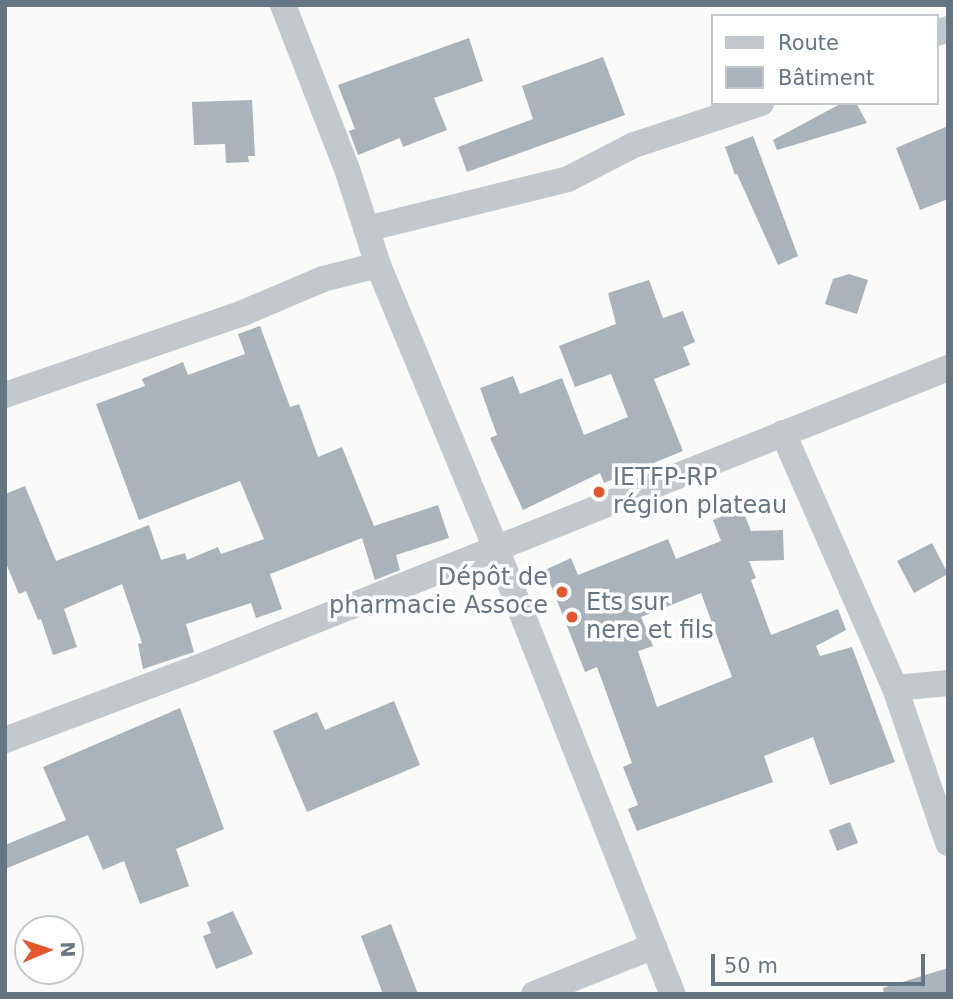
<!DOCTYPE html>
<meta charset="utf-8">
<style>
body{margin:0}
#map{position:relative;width:953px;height:999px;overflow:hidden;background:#fafaf8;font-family:"DejaVu Sans",sans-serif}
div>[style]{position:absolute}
.building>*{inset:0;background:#aab3b9}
.street>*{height:26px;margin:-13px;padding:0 13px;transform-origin:13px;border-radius:13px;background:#c3c8cc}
.dots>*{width:19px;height:19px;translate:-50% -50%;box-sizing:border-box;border:4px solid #fff;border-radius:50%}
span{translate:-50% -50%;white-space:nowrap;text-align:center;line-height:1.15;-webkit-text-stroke:7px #fff;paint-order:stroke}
.poi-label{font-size:24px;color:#657683}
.left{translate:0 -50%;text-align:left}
.right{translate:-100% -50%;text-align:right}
.frame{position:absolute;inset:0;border:7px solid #657683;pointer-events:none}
.legend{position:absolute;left:711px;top:14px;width:228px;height:91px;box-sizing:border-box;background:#fff;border:2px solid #c1c8cd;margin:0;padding:9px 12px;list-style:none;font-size:21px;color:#657683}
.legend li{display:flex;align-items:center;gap:14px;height:35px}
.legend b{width:35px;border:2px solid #c1c8cd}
.north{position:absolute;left:14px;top:915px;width:70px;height:70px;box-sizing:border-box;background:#fff;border:2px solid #c1c8cd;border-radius:50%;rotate:88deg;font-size:19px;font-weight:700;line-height:28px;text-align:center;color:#657683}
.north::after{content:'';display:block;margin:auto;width:24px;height:32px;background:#e4572e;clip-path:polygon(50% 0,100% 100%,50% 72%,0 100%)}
.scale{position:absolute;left:711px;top:954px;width:214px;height:32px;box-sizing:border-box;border:4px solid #657683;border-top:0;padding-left:9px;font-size:21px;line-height:24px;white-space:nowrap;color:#657683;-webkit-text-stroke:5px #fff;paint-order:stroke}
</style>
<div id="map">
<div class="building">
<div style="clip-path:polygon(469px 38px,483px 81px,434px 98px,447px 130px,403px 147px,400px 138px,358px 155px,349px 131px,355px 129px,338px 85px)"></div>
<div style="clip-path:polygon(603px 57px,625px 115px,467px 172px,458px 147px,533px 119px,522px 86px)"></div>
<div style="clip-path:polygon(252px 100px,255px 156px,248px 156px,249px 162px,226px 163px,225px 144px,194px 145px,192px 102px)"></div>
<div style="clip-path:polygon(842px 103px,856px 103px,867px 123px,777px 150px,773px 140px)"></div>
<div style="clip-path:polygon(948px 126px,948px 199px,920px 210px,896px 148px)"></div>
<div style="clip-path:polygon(753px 136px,798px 256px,778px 265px,737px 174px,735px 175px,725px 147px)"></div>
<div style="clip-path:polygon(849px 274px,868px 280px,857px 314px,825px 304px,833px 279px)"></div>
<div style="clip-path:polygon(649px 280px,663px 318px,683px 311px,695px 342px,683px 347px,690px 365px,654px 379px,683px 451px,604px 483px,600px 473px,523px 510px,490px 438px,497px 435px,480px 388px,513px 376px,520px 394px,562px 378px,584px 435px,628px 417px,611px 374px,575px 387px,559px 346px,616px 324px,608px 293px)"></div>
<div style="clip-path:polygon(260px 326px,290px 407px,299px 404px,318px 457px,342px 447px,374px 526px,438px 505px,449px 538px,396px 555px,400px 570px,375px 580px,362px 538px,270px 574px,282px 609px,256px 618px,251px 603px,186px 624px,194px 652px,143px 669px,138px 644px,142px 643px,122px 584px,64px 609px,77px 647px,53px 655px,41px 619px,38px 620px,26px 591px,19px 594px,5px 561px,5px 494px,25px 486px,56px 561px,149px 525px,161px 560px,185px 553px,187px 560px,218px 547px,221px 554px,264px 539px,240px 481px,139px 520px,96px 404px,145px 386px,142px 379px,183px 362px,188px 375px,245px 354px,238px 334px)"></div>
<div style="clip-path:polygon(evenodd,742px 508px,751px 531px,783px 530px,784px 560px,749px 561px,756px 578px,751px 580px,771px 635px,838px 609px,846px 630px,816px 646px,820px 656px,852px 647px,895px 762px,830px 785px,813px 737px,764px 756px,773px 782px,637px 831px,628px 809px,638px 805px,623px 767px,632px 763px,597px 667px,585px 672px,545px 570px,571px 558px,578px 575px,668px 539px,676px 559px,721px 541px,713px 520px,742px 508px,701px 593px,732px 677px,657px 707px,638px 651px,653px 646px,641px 617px,701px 593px)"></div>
<div style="clip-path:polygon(932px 543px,948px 574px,914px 593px,897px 561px)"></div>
<div style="clip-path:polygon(394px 701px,420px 765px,307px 812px,273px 731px,317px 712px,325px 730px)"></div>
<div style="clip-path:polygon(180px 708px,224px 829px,176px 849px,189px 886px,140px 904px,124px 861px,103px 870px,88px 835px,5px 869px,5px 845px,66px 820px,43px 767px)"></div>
<div style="clip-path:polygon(850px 822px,858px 843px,837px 851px,829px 830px)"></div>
<div style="clip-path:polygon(233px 911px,253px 954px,216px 969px,203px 936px,211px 933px,207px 922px)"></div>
<div style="clip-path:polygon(391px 924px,418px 994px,383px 994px,361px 936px)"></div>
<div style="clip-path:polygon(948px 968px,948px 994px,884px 994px,883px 988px)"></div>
</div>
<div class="street">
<div style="left:283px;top:5px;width:179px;rotate:68.7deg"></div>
<div style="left:348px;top:172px;width:98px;rotate:72.1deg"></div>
<div style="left:378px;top:265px;width:307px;rotate:67.4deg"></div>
<div style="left:496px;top:548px;width:480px;rotate:68.4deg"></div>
<div style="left:937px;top:33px;width:12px;rotate:-20deg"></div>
<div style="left:366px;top:229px;width:208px;rotate:-13.9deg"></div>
<div style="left:568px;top:179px;width:74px;rotate:-27.3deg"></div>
<div style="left:634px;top:145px;width:134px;rotate:-18.3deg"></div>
<div style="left:5px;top:395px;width:252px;rotate:-19deg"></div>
<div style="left:243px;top:313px;width:87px;rotate:-23deg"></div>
<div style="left:323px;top:279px;width:57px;rotate:-14.3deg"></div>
<div style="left:783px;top:433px;width:279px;rotate:66.3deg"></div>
<div style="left:895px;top:688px;width:164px;rotate:71.1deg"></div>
<div style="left:895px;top:688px;width:53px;rotate:-5.4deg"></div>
<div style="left:5px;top:740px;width:197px;rotate:-20.6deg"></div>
<div style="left:189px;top:671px;width:817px;rotate:-21.76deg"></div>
<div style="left:534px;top:994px;width:129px;rotate:-21.8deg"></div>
</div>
<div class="dots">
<div style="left:599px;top:492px;background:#e4572e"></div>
<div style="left:562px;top:592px;background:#e4572e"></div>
<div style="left:572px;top:617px;background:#e4572e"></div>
</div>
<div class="poi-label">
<span class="left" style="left:613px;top:492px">IETFP-RP<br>région plateau</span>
<span class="right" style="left:548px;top:592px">Dépôt de<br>pharmacie Assoce</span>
<span class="left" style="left:586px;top:617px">Ets sur<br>nere et fils</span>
</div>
<div class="frame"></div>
<ul class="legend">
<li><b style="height:9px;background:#c3c8cc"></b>Route</li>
<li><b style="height:19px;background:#aab3b9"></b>Bâtiment</li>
</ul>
<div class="north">N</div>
<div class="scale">50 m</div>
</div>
